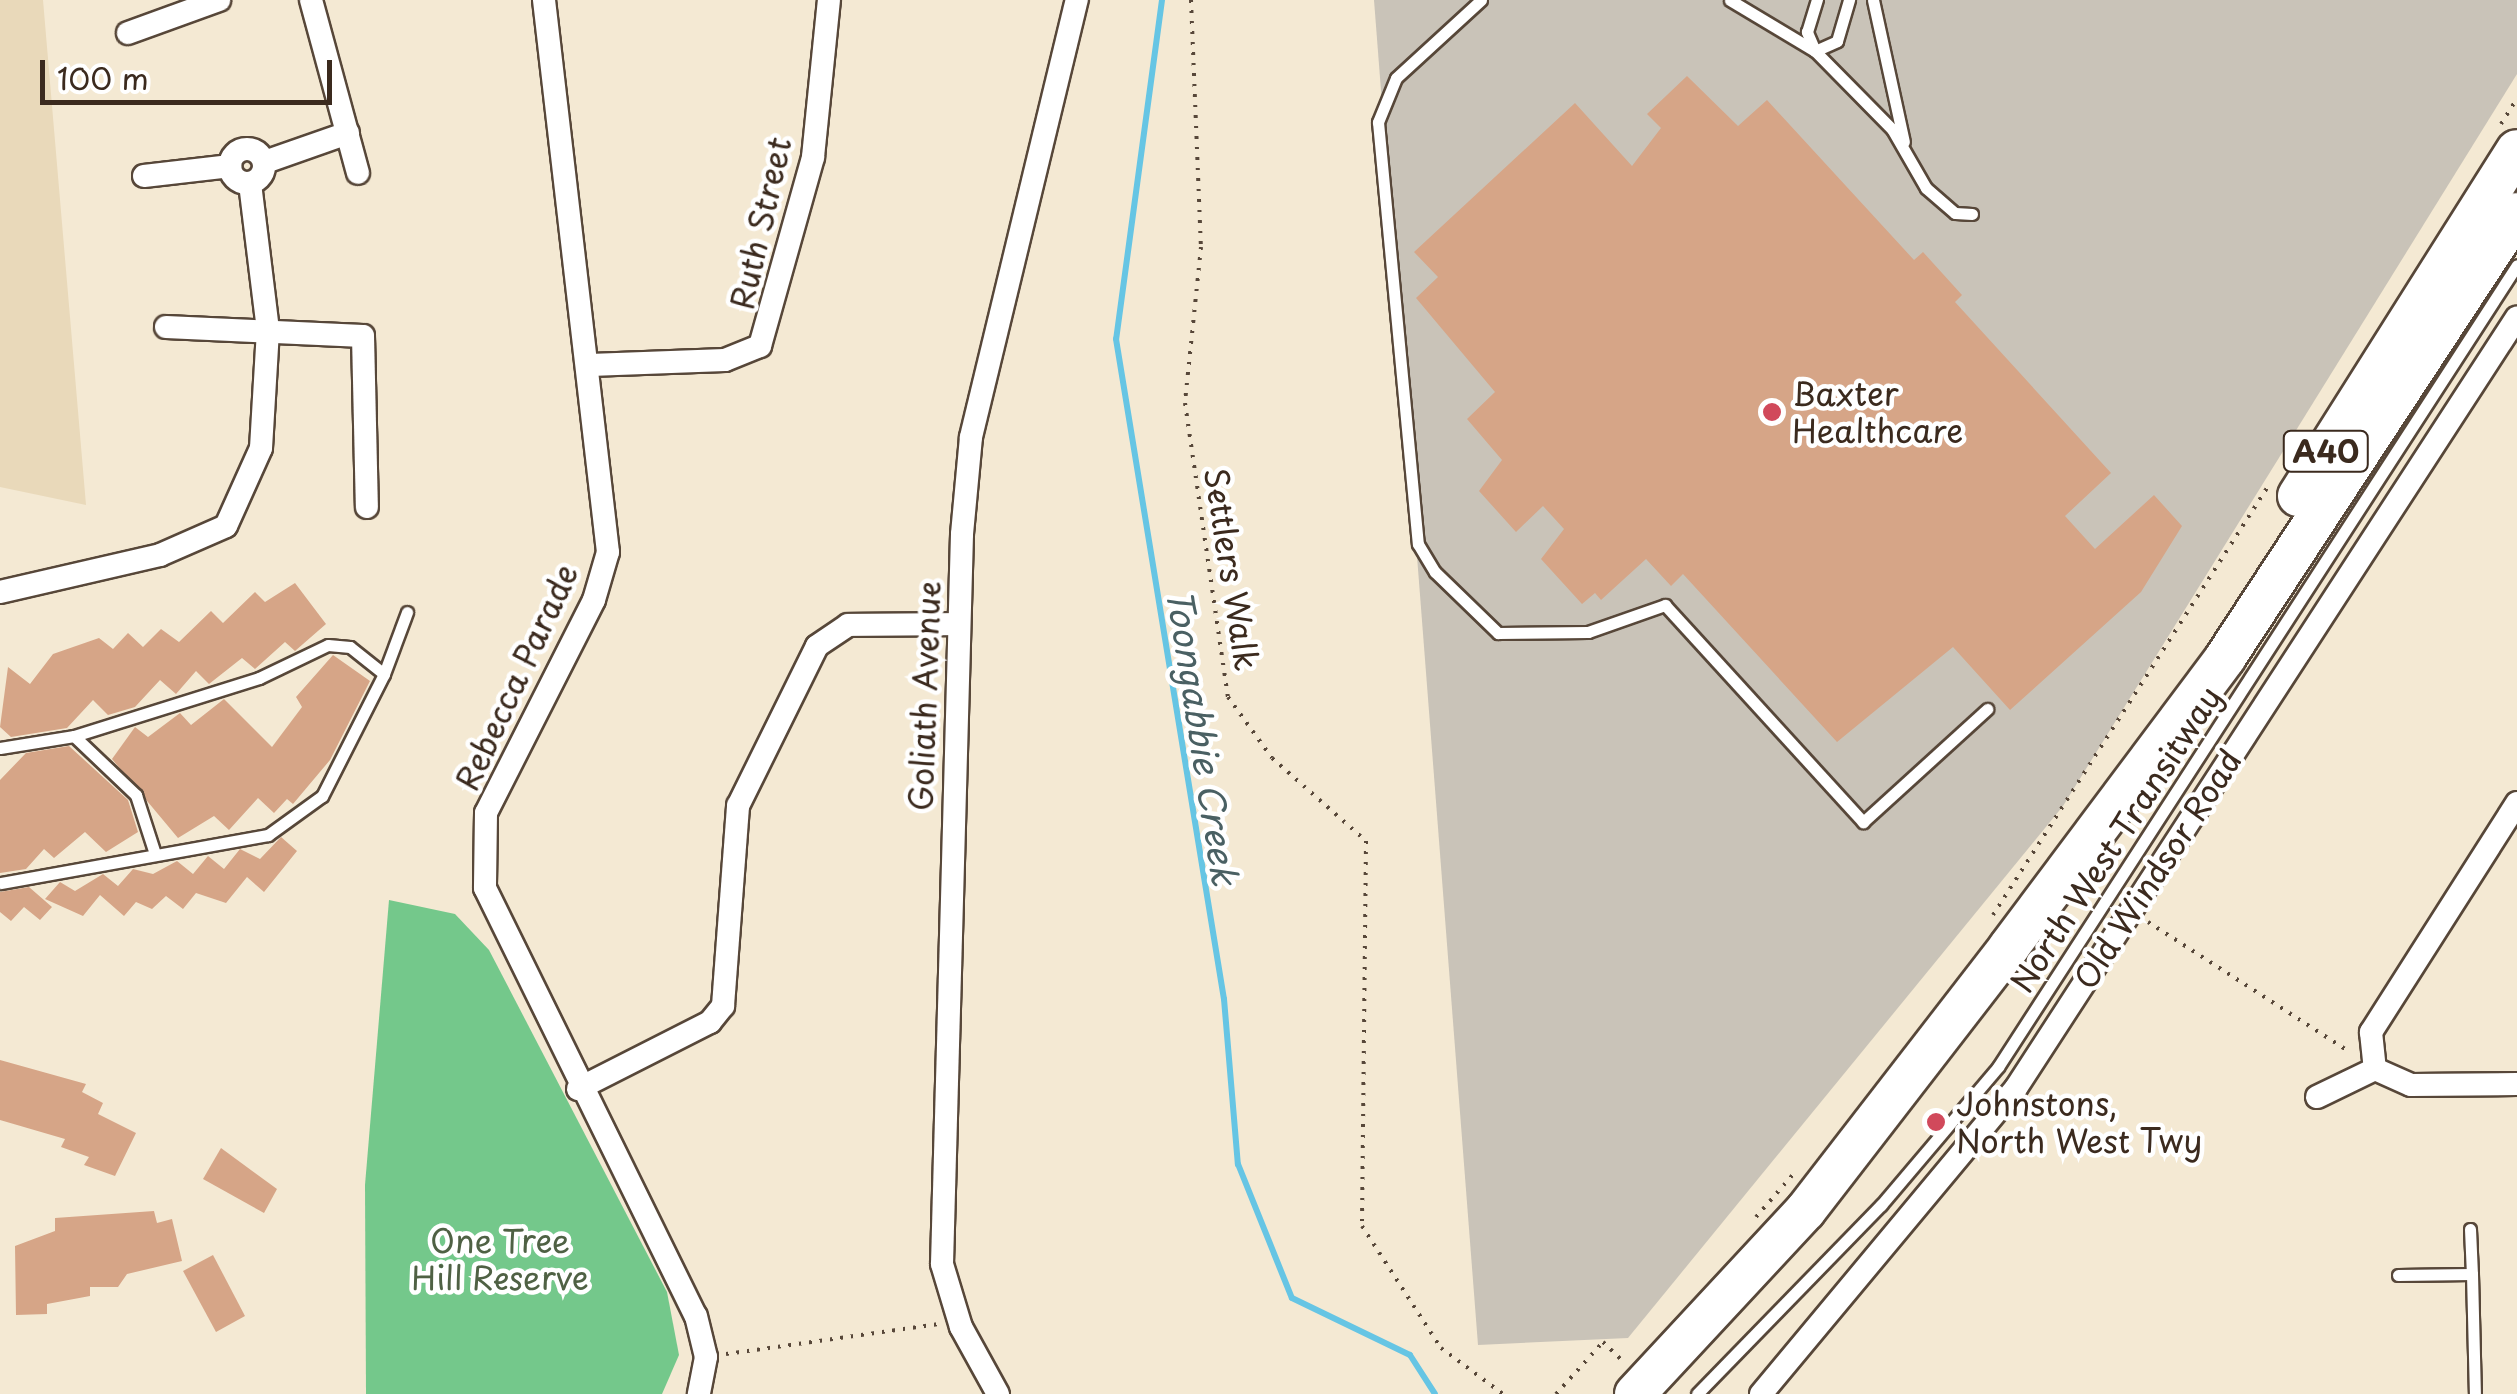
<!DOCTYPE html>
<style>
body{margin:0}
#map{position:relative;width:2517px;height:1394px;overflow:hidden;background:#f4e9d3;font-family:"Playpen Sans",sans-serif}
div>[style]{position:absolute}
.built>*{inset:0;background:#e9d9ba}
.industrial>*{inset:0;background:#c9c3b8}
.green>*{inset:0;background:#74c88b}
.stream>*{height:6px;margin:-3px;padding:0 3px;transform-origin:3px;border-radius:3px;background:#66c5e4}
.building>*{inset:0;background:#d6a587}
.path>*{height:4px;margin-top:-2px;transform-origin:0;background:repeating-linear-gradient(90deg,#574739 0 2.5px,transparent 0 10.5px)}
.roads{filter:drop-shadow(2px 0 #574739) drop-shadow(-2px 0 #574739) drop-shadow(0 2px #574739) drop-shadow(0 -2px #574739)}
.service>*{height:11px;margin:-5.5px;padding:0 5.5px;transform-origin:5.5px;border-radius:5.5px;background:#fff}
.minor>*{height:22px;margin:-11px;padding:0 11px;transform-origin:11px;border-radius:11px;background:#fff}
.minor>.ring{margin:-11px;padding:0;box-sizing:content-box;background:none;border:22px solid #fff;border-radius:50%}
.trunk>*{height:40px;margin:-20px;padding:0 20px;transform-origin:20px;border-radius:20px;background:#fff}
.dots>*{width:28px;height:28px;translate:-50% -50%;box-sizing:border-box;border:5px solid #fff;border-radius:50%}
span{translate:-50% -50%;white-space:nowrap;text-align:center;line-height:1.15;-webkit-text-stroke:9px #fff;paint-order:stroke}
.shield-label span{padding:2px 8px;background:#fff;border:2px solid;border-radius:8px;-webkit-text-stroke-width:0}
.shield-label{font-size:30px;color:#3b2a1e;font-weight:700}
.street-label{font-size:32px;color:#3b2a1e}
.poi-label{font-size:32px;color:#3b2a1e}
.left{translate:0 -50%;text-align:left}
.park-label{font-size:32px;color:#4f6144}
.water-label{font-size:35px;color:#4a6063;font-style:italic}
.scale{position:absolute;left:40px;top:60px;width:292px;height:45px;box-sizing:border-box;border:5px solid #3b2a1e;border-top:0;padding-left:12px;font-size:30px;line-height:35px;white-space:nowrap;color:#3b2a1e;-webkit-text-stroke:8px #fff;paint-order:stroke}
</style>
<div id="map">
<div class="built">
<div style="clip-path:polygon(0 0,43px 0,86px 505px,0 487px)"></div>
</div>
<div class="industrial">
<div style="clip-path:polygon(1374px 0,2517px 0,2517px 74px,2063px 806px,1628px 1338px,1478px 1345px)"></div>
</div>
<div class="green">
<div style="clip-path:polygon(389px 900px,455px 914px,489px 950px,667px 1292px,679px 1355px,662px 1394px,366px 1394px,365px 1185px)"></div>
</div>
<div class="stream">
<div style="left:1162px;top:0;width:342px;rotate:97.7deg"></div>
<div style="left:1116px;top:339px;width:669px;rotate:80.71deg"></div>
<div style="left:1224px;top:999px;width:166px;rotate:85.2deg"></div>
<div style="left:1238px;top:1164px;width:144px;rotate:68.1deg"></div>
<div style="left:1292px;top:1298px;width:131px;rotate:25.8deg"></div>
<div style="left:1410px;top:1355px;width:46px;rotate:57.3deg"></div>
</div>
<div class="building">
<div style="clip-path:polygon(1687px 76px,1738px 126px,1767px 100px,1914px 260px,1923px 252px,1962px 295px,1955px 302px,2111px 473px,2065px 516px,2095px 549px,2154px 495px,2182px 526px,2141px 592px,2010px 710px,1953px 647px,1837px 742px,1683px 574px,1671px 586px,1646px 559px,1601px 600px,1595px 593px,1582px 604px,1541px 559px,1564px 529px,1543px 506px,1516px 532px,1479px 491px,1502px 460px,1467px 419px,1495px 392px,1416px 298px,1438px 277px,1414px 252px,1575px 103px,1632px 166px,1661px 128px,1647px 114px)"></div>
<div style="clip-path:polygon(295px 583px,326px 624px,295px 651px,285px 642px,255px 669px,242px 658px,209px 684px,196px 671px,176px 694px,160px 680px,135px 707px,108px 715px,93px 700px,67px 728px,11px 737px,0 727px,8px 667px,30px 684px,53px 654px,99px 638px,113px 649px,128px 633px,143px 647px,161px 629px,179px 642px,211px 611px,223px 623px,255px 592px,265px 602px)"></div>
<div style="clip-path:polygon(333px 655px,370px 681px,330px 760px,293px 804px,287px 799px,274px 813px,258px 798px,229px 830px,214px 816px,178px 838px,112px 759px,135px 727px,148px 737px,180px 713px,191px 725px,224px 699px,272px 747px,302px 707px,296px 697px)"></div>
<div style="clip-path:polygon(69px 746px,128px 800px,138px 832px,106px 852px,85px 832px,54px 858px,44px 849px,26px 869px,0 873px,0 780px,26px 753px)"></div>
<div style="clip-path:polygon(281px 837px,297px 851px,264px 892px,247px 877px,226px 903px,196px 893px,183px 909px,166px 896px,152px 909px,136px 902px,124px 916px,100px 895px,83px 916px,45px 899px,60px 882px,75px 891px,103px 874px,118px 886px,133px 869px,153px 874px,177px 861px,193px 874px,208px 856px,224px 869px,240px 849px,260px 859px)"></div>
<div style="clip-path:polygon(29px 887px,52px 907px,40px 920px,24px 907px,11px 921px,0 912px,0 892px)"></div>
<div style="clip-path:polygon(0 1060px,86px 1084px,82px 1092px,103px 1103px,98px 1114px,136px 1133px,115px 1176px,84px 1165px,89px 1157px,61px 1147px,65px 1139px,0 1120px)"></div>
<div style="clip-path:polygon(221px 1148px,277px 1189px,264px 1213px,203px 1179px)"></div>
<div style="clip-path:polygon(154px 1211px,157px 1223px,172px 1219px,182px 1261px,127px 1274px,118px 1287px,90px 1287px,90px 1296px,47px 1304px,47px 1314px,16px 1315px,15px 1246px,55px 1231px,55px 1218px)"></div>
<div style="clip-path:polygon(213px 1255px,245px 1316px,216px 1332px,183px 1271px)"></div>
</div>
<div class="path">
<div style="left:1191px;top:0;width:247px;rotate:87.7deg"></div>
<div style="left:1201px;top:247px;width:157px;rotate:95.9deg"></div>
<div style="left:1185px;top:403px;width:297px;rotate:81.7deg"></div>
<div style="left:1228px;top:697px;width:75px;rotate:54.2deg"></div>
<div style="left:1272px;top:758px;width:125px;rotate:41.4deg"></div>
<div style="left:1366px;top:841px;width:385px;rotate:90.6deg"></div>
<div style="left:1362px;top:1226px;width:145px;rotate:57.1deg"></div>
<div style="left:1441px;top:1348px;width:77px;rotate:36.6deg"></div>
<div style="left:2501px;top:124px;width:31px;rotate:-58deg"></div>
<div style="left:1993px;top:915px;width:511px;rotate:-57.31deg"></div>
<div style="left:2148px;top:922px;width:240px;rotate:32.8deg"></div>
<div style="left:1756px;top:1217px;width:61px;rotate:-49deg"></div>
<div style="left:726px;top:1354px;width:215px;rotate:-8deg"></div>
<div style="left:1556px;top:1394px;width:70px;rotate:-47.9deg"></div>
<div style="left:1603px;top:1342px;width:30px;rotate:44deg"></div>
</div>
<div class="roads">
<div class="service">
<div style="left:1481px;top:0;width:115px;rotate:137.5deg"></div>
<div style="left:1396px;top:78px;width:48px;rotate:112.2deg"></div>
<div style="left:1378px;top:122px;width:424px;rotate:84.6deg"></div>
<div style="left:1418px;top:544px;width:33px;rotate:59deg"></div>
<div style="left:1435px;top:572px;width:88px;rotate:44.1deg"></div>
<div style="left:1498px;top:633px;width:90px;rotate:-0.6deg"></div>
<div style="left:1588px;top:632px;width:82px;rotate:-19.3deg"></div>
<div style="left:1665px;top:605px;width:294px;rotate:47.6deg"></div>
<div style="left:1863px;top:822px;width:168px;rotate:-42.3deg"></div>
<div style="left:1730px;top:0;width:99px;rotate:31deg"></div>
<div style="left:1815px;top:51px;width:110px;rotate:45.4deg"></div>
<div style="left:1892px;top:129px;width:68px;rotate:60deg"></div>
<div style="left:1926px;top:188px;width:38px;rotate:41deg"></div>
<div style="left:1955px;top:213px;width:17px;rotate:3deg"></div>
<div style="left:1873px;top:0;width:145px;rotate:77.7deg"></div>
<div style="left:1815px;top:51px;width:24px;rotate:-24deg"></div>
<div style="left:1837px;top:41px;width:43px;rotate:-73.7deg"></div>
<div style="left:1815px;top:51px;width:21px;rotate:-113deg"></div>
<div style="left:1807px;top:32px;width:34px;rotate:-73deg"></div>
<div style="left:384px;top:674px;width:66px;rotate:-69.6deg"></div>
<div style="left:74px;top:736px;width:86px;rotate:43.6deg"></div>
<div style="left:136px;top:795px;width:62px;rotate:72.1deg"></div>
<div style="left:0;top:748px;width:75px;rotate:-9.2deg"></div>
<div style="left:74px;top:736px;width:194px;rotate:-17.4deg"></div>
<div style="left:259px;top:678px;width:76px;rotate:-25.6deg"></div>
<div style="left:328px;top:645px;width:22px;rotate:5deg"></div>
<div style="left:350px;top:647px;width:43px;rotate:38.5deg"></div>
<div style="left:384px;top:674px;width:137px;rotate:116.9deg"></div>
<div style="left:322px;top:796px;width:67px;rotate:144.2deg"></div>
<div style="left:268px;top:835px;width:272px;rotate:169.8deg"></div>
<div style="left:2470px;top:1229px;width:45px;rotate:87.5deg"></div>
<div style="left:2398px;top:1275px;width:74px;rotate:-0.8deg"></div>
<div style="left:2472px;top:1274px;width:120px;rotate:88.6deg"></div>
<div style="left:1697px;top:1394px;width:264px;rotate:-45.8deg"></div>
<div style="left:1881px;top:1205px;width:181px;rotate:-49.7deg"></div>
<div style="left:1998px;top:1067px;width:955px;rotate:-57.09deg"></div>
</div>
<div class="minor">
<div style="left:311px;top:0;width:179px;rotate:74.8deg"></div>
<div style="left:544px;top:0;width:556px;rotate:83.39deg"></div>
<div style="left:608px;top:552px;width:50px;rotate:106.3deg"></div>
<div style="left:594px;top:600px;width:239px;rotate:116.9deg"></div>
<div style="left:486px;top:813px;width:75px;rotate:90.8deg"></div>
<div style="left:485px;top:888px;width:477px;rotate:63.8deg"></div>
<div style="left:696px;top:1316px;width:42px;rotate:76.3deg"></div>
<div style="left:706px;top:1357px;width:38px;rotate:101deg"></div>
<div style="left:128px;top:33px;width:97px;rotate:-19.9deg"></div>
<div class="ring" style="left:230px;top:149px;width:12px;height:12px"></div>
<div style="left:265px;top:162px;width:88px;rotate:-19.3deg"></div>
<div style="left:144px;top:176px;width:87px;rotate:-6.6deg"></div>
<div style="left:166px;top:327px;width:197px;rotate:2.6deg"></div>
<div style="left:363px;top:336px;width:171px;rotate:88.7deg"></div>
<div style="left:590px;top:365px;width:135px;rotate:-2.1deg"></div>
<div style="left:725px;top:360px;width:38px;rotate:-22deg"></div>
<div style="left:760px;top:346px;width:196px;rotate:-74.3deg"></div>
<div style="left:813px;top:157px;width:158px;rotate:-84.2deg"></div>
<div style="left:0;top:592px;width:164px;rotate:-13deg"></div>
<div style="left:160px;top:555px;width:72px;rotate:-23.7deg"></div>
<div style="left:226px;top:526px;width:85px;rotate:-65.8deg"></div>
<div style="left:261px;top:448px;width:118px;rotate:-86.6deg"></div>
<div style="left:268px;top:330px;width:148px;rotate:-97deg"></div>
<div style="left:2517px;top:803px;width:272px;rotate:122.5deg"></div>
<div style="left:2371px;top:1032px;width:37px;rotate:84deg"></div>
<div style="left:2375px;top:1069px;width:39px;rotate:24deg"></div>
<div style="left:2411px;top:1085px;width:106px;rotate:-0.5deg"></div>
<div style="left:578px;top:1089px;width:148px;rotate:-26.9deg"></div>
<div style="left:710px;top:1022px;width:21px;rotate:-51deg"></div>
<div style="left:723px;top:1006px;width:201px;rotate:-85.7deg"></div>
<div style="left:738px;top:806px;width:178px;rotate:-63.7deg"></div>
<div style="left:817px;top:646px;width:37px;rotate:-34deg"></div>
<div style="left:848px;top:625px;width:109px;rotate:-0.5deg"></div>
<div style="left:2317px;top:1097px;width:64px;rotate:-25.8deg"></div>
<div style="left:998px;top:1394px;width:77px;rotate:-118.9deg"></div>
<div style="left:961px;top:1327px;width:66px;rotate:-106.8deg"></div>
<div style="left:942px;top:1264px;width:730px;rotate:-88.43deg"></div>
<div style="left:962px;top:534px;width:97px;rotate:-84.7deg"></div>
<div style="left:971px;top:437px;width:450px;rotate:-76.4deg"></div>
<div style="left:1761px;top:1394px;width:398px;rotate:-50.2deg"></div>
<div style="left:2016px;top:1088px;width:919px;rotate:-56.98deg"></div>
</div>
<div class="trunk">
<div style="left:2298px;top:496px;width:409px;rotate:-57.7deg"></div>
<div style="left:1635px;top:1394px;width:251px;rotate:-47.1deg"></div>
<div style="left:1806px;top:1210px;width:332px;rotate:-52.3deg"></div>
<div style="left:2009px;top:947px;width:361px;rotate:-53.2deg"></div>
<div style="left:2225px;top:658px;width:532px;rotate:-56.73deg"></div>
</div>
</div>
<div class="dots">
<div style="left:1772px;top:412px;background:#d1495b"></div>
<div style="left:1936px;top:1122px;background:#d1495b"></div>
</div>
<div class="shield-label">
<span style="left:2326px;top:451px">A40</span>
</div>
<div class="street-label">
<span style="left:760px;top:223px;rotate:-77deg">Ruth Street</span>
<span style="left:1232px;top:569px;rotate:81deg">Settlers Walk</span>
<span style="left:516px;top:677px;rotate:-65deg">Rebecca Parade</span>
<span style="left:924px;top:696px;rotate:-88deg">Goliath Avenue</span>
<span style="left:2115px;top:839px;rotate:-57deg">North West Transitway</span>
<span style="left:2157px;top:869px;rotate:-57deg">Old Windsor Road</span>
</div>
<div class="poi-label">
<span class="left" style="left:1792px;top:412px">Baxter<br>Healthcare</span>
<span class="left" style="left:1956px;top:1122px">Johnstons,<br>North West Twy</span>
</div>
<div class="park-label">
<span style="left:500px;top:1259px">One Tree<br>Hill Reserve</span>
</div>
<div class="water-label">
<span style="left:1203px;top:737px;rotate:81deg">Toongabbie Creek</span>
</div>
<div class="scale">100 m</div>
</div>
